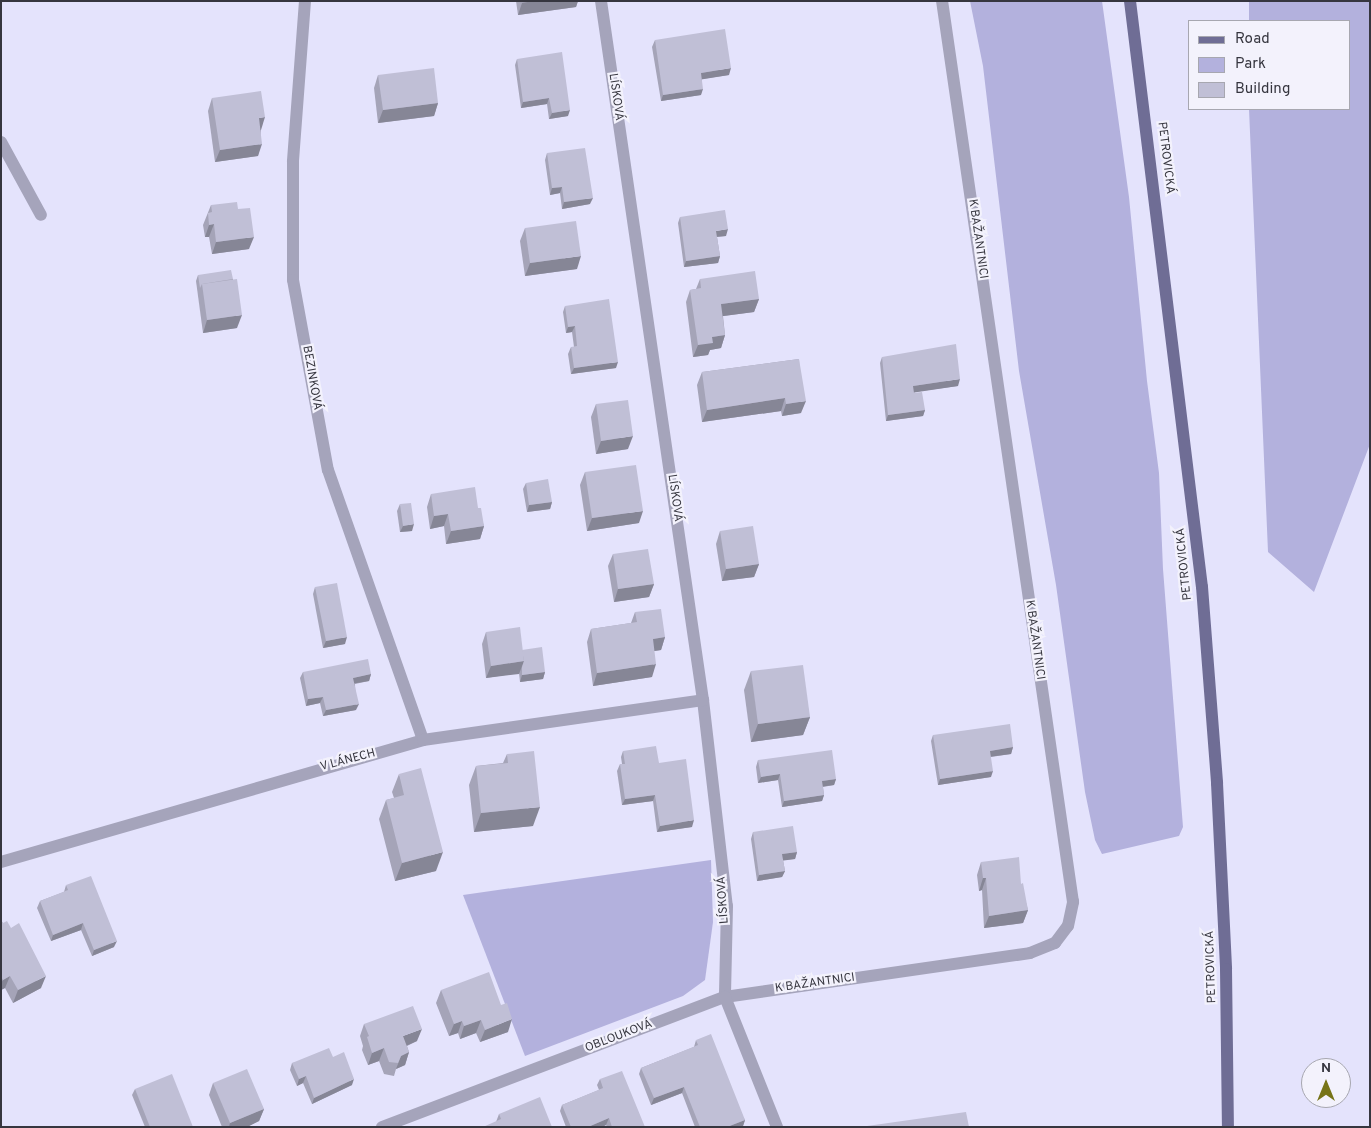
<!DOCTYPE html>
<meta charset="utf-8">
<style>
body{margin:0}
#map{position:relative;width:1371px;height:1128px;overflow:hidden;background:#e4e3fc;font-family:Overpass,sans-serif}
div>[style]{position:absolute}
.green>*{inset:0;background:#b3b1dd}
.minor>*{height:12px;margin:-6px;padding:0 6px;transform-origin:6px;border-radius:6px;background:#a5a4bb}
.major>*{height:12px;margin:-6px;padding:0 6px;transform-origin:6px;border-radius:6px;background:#6f6d95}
.wall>*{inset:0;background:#a5a4b8}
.shaded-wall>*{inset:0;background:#868696}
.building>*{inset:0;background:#c0bfd6}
span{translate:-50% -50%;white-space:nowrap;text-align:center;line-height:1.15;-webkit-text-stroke:4.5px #f3f2fc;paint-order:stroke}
.street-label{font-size:12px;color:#36363f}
.frame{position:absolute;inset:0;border:2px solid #36363f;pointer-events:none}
.legend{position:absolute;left:1188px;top:20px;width:162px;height:90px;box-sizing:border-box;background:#f3f2fc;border:1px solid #a7a7b0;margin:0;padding:6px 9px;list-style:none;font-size:15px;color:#36363f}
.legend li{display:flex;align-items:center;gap:10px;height:25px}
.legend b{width:25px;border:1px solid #a7a7b0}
.north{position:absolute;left:1301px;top:1058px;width:50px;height:50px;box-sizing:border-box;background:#f3f2fc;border:1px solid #a7a7b0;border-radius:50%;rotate:0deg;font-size:14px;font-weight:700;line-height:20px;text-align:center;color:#36363f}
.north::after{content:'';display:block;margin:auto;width:18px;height:22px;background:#777418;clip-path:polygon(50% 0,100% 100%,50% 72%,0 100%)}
</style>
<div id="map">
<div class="green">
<div style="clip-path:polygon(970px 1px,1102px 1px,1129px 197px,1147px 381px,1159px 473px,1163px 569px,1183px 827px,1179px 836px,1102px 854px,1095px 840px,1085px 792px,1056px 585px,1019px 371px,983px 66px)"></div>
<div style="clip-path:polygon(1249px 1px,1370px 1px,1370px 444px,1314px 592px,1268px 552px,1249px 109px,1350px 109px,1350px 21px,1249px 21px)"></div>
<div style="clip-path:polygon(711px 860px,713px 922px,705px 980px,683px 996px,525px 1056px,463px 895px)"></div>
</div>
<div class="minor">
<div style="left:305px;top:1px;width:161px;rotate:94.3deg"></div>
<div style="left:293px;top:162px;width:118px;rotate:90deg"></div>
<div style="left:293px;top:280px;width:193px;rotate:79.6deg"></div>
<div style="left:328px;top:470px;width:286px;rotate:70.6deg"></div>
<div style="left:601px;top:1px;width:706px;rotate:81.7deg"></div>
<div style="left:703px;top:700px;width:207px;rotate:83.4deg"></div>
<div style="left:727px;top:906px;width:91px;rotate:91.3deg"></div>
<div style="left:725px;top:997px;width:308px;rotate:-8.2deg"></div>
<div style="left:1030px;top:953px;width:27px;rotate:-22deg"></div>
<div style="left:1055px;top:943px;width:21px;rotate:-53deg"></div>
<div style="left:1068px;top:926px;width:25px;rotate:-78deg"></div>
<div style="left:1073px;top:902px;width:910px;rotate:-98.27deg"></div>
<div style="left:1px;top:142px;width:83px;rotate:61.3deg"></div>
<div style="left:1px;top:862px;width:439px;rotate:-16.1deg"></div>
<div style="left:423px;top:740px;width:283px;rotate:-8.1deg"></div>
<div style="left:382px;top:1127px;width:367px;rotate:-20.8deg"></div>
<div style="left:725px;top:997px;width:140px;rotate:68.2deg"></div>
</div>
<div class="major">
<div style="left:1130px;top:1px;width:590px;rotate:83deg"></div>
<div style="left:1202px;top:587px;width:197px;rotate:85.6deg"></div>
<div style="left:1217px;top:783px;width:186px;rotate:87.2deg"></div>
<div style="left:1226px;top:969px;width:158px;rotate:89.3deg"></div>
</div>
<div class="wall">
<div style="clip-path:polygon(516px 1px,578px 1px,576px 7px,518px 15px)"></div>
<div style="clip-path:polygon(655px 40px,729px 75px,702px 79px,701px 95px,661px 101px,652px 47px)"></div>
<div style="clip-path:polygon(517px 59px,568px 116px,549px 119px,547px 104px,521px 108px,515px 65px)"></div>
<div style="clip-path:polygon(378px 75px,438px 103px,434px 116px,378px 123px,374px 88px)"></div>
<div style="clip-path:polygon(212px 98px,261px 130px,258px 156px,215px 162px,208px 111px)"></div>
<div style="clip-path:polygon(547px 153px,590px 204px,562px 209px,560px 193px,550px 195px,545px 160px)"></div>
<div style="clip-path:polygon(211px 205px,238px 209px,249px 249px,212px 254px,209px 237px,205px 237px,203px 225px)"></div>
<div style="clip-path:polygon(680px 217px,726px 236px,717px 237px,720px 256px,718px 263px,684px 267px,678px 223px)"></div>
<div style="clip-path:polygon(525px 228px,577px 269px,525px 276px,520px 241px)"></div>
<div style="clip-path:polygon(198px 275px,233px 279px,237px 328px,203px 333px,196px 281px)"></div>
<div style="clip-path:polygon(700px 279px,759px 299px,754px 312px,723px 316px,725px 335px,721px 348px,710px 350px,708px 355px,693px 357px,686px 302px,690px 290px,696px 289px)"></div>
<div style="clip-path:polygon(565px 306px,616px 368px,571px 374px,568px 354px,571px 347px,574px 347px,572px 332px,566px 333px,563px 312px)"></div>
<div style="clip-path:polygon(882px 357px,958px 386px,914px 392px,925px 410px,923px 416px,886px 421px,880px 363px)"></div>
<div style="clip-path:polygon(799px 359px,801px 413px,782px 416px,781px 411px,702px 422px,697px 385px,702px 372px)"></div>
<div style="clip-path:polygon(596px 404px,628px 449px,596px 454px,591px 417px)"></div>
<div style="clip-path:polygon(585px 472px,639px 523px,587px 531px,580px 485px)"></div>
<div style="clip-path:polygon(526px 483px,552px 502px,550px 509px,527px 512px,523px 489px)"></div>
<div style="clip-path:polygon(431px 494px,478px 508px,484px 526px,480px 539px,446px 544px,444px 526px,430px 529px,427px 507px)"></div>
<div style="clip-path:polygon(400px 504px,412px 531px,400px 532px,397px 511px)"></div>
<div style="clip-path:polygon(720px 531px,759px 564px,754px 577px,722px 581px,716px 544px)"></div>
<div style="clip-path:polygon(613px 554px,654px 584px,649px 597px,614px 602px,608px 566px)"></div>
<div style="clip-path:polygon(315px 587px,345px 644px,323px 648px,313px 594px)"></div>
<div style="clip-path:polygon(635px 612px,665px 637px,661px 650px,654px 651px,652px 677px,593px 686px,587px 642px,591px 629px,631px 623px)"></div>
<div style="clip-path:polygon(486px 632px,522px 650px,545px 672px,543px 679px,520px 682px,519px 673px,486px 678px,482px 644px)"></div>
<div style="clip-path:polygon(751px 671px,810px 717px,803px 735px,751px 742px,744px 690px)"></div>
<div style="clip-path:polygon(303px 672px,371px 674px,369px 681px,355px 684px,356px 710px,323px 716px,320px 703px,306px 706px,300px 678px)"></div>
<div style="clip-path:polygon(933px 735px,1013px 747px,1011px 754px,991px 757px,991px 777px,938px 785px,931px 741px)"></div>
<div style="clip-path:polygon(623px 751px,659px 763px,692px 827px,657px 832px,653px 801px,622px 805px,617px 771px,620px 764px,622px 764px,621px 757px)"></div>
<div style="clip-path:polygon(507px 754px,533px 826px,474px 832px,469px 785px,476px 766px,503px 763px)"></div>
<div style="clip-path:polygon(758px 760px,836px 779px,834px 785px,823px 787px,824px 795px,822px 801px,782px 807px,778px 780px,758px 783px,756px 767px)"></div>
<div style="clip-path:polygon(399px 774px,436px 871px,395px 881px,379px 819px,386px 800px,394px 798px,392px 792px)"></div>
<div style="clip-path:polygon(753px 832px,797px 852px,795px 859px,783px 860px,785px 871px,782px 877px,757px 881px,751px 839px)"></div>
<div style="clip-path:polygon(981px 862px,1021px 884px,1028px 910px,1023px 923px,984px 928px,982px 890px,979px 891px,977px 875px)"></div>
<div style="clip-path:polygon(66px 885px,114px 947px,92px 956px,81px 930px,51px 941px,37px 908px,40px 901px,64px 892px)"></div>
<div style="clip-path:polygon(1px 920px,41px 988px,13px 1003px,5px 988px,1px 990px)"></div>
<div style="clip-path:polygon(441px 990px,508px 1032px,480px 1042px,476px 1033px,460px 1039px,458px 1033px,449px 1036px,436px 1003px)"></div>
<div style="clip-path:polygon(364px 1024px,417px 1041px,407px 1046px,409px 1052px,405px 1065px,396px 1069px,394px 1076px,384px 1074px,379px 1061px,368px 1065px,362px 1050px,363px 1046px,360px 1036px)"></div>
<div style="clip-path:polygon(696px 1040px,745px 1120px,743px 1126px,741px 1127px,695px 1127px,682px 1093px,651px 1105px,639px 1074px,641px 1068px,694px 1047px)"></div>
<div style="clip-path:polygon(333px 1057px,352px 1085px,312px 1104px,303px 1083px,297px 1086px,290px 1070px,292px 1063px)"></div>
<div style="clip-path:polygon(600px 1079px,645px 1127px,607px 1127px,606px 1125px,602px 1127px,566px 1127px,560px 1111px,562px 1105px,599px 1090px,597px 1085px)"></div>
<div style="clip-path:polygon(213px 1083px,264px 1109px,259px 1121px,247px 1127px,222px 1127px,209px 1095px)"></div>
<div style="clip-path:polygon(135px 1089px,193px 1127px,145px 1127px,132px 1095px)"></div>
<div style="clip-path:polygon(499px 1114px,552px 1127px,496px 1122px)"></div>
</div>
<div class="shaded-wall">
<div style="clip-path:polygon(533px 1px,578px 1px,576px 7px,518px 15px,522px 3px)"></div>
<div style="clip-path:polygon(731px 68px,729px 75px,698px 80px,701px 73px)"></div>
<div style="clip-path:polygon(703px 89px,701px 95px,661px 101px,663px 95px)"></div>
<div style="clip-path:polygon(549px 98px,547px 104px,521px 108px,523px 102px)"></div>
<div style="clip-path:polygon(438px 103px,434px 116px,378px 123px,383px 110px)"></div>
<div style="clip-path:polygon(570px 110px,568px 116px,549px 119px,552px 113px)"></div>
<div style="clip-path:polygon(265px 117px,261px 130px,254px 131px,259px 118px)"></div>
<div style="clip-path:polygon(262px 144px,258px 156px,215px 162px,220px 150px)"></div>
<div style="clip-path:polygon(562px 187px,560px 193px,550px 195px,552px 188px)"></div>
<div style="clip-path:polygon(593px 198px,590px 204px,562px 209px,564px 202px)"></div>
<div style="clip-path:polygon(214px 224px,209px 237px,205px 237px,209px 225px)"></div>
<div style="clip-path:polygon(728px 229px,726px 236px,714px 237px,716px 231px)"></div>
<div style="clip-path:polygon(254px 237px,249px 249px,212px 254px,216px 242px)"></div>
<div style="clip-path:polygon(581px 256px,577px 269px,525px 276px,530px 263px)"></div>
<div style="clip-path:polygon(720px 256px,718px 263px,684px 267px,686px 261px)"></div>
<div style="clip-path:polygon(759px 299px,754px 312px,716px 317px,721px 304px)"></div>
<div style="clip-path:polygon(242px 315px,237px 328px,203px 333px,207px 320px)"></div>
<div style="clip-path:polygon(575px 326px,572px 332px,566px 333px,568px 327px)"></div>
<div style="clip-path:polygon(725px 335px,721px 348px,710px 350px,708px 355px,693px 357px,698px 345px,712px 337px)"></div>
<div style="clip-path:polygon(618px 362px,616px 368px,571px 374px,574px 368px)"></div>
<div style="clip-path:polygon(960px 379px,958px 386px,911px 393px,913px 386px)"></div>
<div style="clip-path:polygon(785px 398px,781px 411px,702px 422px,707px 410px)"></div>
<div style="clip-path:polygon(806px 401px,801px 413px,782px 416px,786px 404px)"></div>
<div style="clip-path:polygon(925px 410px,923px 416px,886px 421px,888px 415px)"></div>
<div style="clip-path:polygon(633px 436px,628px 449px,596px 454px,601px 441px)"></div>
<div style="clip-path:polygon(552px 502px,550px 509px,527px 512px,529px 505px)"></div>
<div style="clip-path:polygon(643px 511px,639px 523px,587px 531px,592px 518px)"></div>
<div style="clip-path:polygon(448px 514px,444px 526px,430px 529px,434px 516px)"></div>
<div style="clip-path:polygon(414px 524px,412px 531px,400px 532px,403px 526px)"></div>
<div style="clip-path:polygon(484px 526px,480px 539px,446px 544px,451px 531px)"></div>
<div style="clip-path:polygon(759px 564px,754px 577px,722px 581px,726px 569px)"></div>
<div style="clip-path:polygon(654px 584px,649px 597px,614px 602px,618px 589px)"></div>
<div style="clip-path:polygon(347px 637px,345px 644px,323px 648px,326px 641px)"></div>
<div style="clip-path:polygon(665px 637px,661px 650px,648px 652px,653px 639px)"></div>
<div style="clip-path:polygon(524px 661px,519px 674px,486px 678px,491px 666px)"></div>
<div style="clip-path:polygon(656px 664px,652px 677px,593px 686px,597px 673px)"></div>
<div style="clip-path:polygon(545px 672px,543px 679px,520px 682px,522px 675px)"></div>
<div style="clip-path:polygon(371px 674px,369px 681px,351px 684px,353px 678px)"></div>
<div style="clip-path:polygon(323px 697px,320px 703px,306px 706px,308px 699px)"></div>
<div style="clip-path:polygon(359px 704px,356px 710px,323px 716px,326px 710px)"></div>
<div style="clip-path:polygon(810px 717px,803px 735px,751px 742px,758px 724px)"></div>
<div style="clip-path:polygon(1013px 747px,1011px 754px,988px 757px,990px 751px)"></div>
<div style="clip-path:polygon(993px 771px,991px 777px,938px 785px,940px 779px)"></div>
<div style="clip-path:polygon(780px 774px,778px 780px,758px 783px,761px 777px)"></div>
<div style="clip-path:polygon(836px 779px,834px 785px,819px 787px,822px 781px)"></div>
<div style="clip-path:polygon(655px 795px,653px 801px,622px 805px,625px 799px)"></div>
<div style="clip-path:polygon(824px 795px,822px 801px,782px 807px,784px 801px)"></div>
<div style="clip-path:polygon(540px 807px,533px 826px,474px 832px,481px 813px)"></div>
<div style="clip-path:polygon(694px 820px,692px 827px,657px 832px,660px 826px)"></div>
<div style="clip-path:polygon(443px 852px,436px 871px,395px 881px,402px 863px)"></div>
<div style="clip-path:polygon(797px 852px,795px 859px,780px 861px,782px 854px)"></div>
<div style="clip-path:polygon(785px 871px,782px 877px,757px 881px,759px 875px)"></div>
<div style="clip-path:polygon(983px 878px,986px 878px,982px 890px,979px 891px)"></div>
<div style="clip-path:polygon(1028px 910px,1023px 923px,984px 928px,989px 916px)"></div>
<div style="clip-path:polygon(83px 923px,81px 930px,51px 941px,53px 935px)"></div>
<div style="clip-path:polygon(117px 941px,114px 947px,92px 956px,94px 950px)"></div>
<div style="clip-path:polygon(10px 976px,5px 988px,1px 990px,1px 983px,3px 980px)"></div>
<div style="clip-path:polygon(46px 976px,41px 988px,13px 1003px,18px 990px)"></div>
<div style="clip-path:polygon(512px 1019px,508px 1032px,480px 1042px,485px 1030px)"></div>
<div style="clip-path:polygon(481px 1020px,476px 1033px,460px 1039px,464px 1026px)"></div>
<div style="clip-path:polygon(462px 1021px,458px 1033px,449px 1036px,454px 1024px)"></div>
<div style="clip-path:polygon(422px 1029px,417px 1041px,399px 1049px,403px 1036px)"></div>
<div style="clip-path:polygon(384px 1048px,379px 1061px,368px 1065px,372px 1053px)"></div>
<div style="clip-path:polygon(409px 1052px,405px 1065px,396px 1069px,401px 1056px)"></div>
<div style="clip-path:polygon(306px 1076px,303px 1083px,297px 1086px,299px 1079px)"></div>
<div style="clip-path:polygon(354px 1079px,352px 1085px,312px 1104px,314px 1098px)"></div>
<div style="clip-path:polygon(684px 1087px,682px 1093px,651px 1105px,654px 1098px)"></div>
<div style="clip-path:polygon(264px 1109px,259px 1121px,247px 1127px,229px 1127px,230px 1123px)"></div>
<div style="clip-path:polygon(609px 1118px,606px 1125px,602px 1127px,588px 1127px)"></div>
<div style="clip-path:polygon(745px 1120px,743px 1126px,741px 1127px,727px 1127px)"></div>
</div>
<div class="building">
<div style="clip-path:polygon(725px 29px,731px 68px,701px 73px,703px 89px,663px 95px,655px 40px)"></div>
<div style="clip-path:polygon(562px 52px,570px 110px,552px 113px,549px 98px,523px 102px,517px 59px)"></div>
<div style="clip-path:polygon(434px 68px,438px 103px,383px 110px,378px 75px)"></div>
<div style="clip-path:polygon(261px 91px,265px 117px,259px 118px,262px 144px,220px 150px,212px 98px)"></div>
<div style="clip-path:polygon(585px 148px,593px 198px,564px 202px,562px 187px,552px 188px,547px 153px)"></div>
<div style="clip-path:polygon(237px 202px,238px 209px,250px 208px,254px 237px,216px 242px,214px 224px,209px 225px,208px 213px,212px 212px,211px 205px)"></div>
<div style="clip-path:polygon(725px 210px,728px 229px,716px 231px,720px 256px,686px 261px,680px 217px)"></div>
<div style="clip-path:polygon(576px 221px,581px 256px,530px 263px,525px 228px)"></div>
<div style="clip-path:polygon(231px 270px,233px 279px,202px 284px,200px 288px,198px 275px)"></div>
<div style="clip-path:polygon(755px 271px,759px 299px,721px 304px,725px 335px,712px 337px,713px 343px,698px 345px,690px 290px,701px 288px,700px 279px)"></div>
<div style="clip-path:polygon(237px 279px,242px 315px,207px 320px,202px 284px)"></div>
<div style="clip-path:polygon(609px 299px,618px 362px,574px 368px,571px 347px,577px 346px,575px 326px,568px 327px,565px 306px)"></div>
<div style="clip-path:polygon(956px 344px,960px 379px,913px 386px,914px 393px,922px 392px,925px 410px,888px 415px,882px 357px)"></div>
<div style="clip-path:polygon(799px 359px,806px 401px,786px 404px,785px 398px,707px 410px,702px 372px)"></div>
<div style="clip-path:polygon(628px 400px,633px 436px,601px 441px,596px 404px)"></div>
<div style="clip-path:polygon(636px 465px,643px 511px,592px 518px,585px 472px)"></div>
<div style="clip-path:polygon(548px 479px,552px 502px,529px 505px,526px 483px)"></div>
<div style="clip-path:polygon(475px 487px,478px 508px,481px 508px,484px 526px,451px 531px,448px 514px,434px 516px,431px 494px)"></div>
<div style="clip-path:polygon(411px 503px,414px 524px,403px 526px,400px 504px)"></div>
<div style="clip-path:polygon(753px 526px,759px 564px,726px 569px,720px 531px)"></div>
<div style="clip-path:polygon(648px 549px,654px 584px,618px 589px,613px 554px)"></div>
<div style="clip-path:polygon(337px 583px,347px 637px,326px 641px,315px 587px)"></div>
<div style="clip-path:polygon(661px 609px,665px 637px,653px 639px,656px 664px,597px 673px,591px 629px,637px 622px,635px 612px)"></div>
<div style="clip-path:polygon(520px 627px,524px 661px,491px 666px,486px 632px)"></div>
<div style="clip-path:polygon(542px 647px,545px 672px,522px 675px,522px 667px,524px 661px,522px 650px)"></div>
<div style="clip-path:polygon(368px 659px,371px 674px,353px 678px,359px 704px,326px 710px,323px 697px,308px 699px,303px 672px)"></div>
<div style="clip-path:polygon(803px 665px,810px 717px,758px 724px,751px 671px)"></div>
<div style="clip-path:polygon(1010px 724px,1013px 747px,990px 751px,993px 771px,940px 779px,933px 735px)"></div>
<div style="clip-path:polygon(656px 746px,659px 763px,686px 759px,694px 820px,660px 826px,655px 795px,625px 799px,620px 764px,625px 764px,623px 751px)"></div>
<div style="clip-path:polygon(832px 750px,836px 779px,822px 781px,824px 795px,784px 801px,780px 774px,761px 777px,758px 760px)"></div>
<div style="clip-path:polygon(534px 751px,540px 807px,481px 813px,476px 766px,508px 763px,507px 754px)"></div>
<div style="clip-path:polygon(421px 768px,443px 852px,402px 863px,386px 800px,404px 795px,399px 774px)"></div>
<div style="clip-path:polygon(793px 826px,797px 852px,782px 854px,785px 871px,759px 875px,753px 832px)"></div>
<div style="clip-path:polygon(1019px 857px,1021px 884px,1023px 883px,1028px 910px,989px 916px,986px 878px,983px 878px,981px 862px)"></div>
<div style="clip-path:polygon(91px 876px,117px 941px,94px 950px,83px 923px,53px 935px,40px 901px,68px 890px,66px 885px)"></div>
<div style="clip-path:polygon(1px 920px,3px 923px,7px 921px,11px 928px,19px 923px,46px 976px,18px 990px,10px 976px,3px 980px,1px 977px)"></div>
<div style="clip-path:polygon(489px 972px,501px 1005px,507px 1003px,512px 1019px,485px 1030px,481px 1020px,464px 1026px,462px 1021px,454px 1024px,441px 990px)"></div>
<div style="clip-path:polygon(413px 1006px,422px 1029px,403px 1036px,409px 1052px,401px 1056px,398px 1063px,389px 1062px,384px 1048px,372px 1053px,367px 1037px,369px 1036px,364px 1024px)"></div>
<div style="clip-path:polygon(711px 1034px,745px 1120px,727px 1127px,700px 1127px,684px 1087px,654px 1098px,641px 1068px,698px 1045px,696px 1040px)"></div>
<div style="clip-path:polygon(329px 1048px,333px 1057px,344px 1052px,354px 1079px,314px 1098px,306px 1076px,299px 1079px,292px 1063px)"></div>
<div style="clip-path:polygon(247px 1069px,264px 1109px,230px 1123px,213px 1083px)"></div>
<div style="clip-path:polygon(622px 1071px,645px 1127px,612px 1127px,609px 1118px,588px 1127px,571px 1127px,562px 1105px,603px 1088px,600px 1079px)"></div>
<div style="clip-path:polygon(172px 1074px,193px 1127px,150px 1127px,135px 1089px)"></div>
<div style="clip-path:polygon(540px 1097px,552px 1127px,483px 1127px,501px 1119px,499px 1114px)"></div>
<div style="clip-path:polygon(966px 1112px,969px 1127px,860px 1127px)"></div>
</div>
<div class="street-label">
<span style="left:615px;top:97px;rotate:82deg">LÍSKOVÁ</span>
<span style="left:1165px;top:158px;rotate:83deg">PETROVICKÁ</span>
<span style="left:977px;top:239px;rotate:82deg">K BAŽANTNICI</span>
<span style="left:311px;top:378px;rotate:80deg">BEZINKOVÁ</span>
<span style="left:674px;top:498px;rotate:82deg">LÍSKOVÁ</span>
<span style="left:1185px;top:564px;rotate:-96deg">PETROVICKÁ</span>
<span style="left:1034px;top:640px;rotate:82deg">K BAŽANTNICI</span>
<span style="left:348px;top:761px;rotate:-15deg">V LÁNECH</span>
<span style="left:724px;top:900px;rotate:-94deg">LÍSKOVÁ</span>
<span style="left:1212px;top:967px;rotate:-92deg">PETROVICKÁ</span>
<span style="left:815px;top:984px;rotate:-8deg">K BAŽANTNICI</span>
<span style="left:619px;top:1037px;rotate:-21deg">OBLOUKOVÁ</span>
</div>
<div class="frame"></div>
<ul class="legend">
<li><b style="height:6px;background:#6f6d95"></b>Road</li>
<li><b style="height:14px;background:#b3b1dd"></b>Park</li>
<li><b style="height:14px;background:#c0bfd6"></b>Building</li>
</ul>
<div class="north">N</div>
</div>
